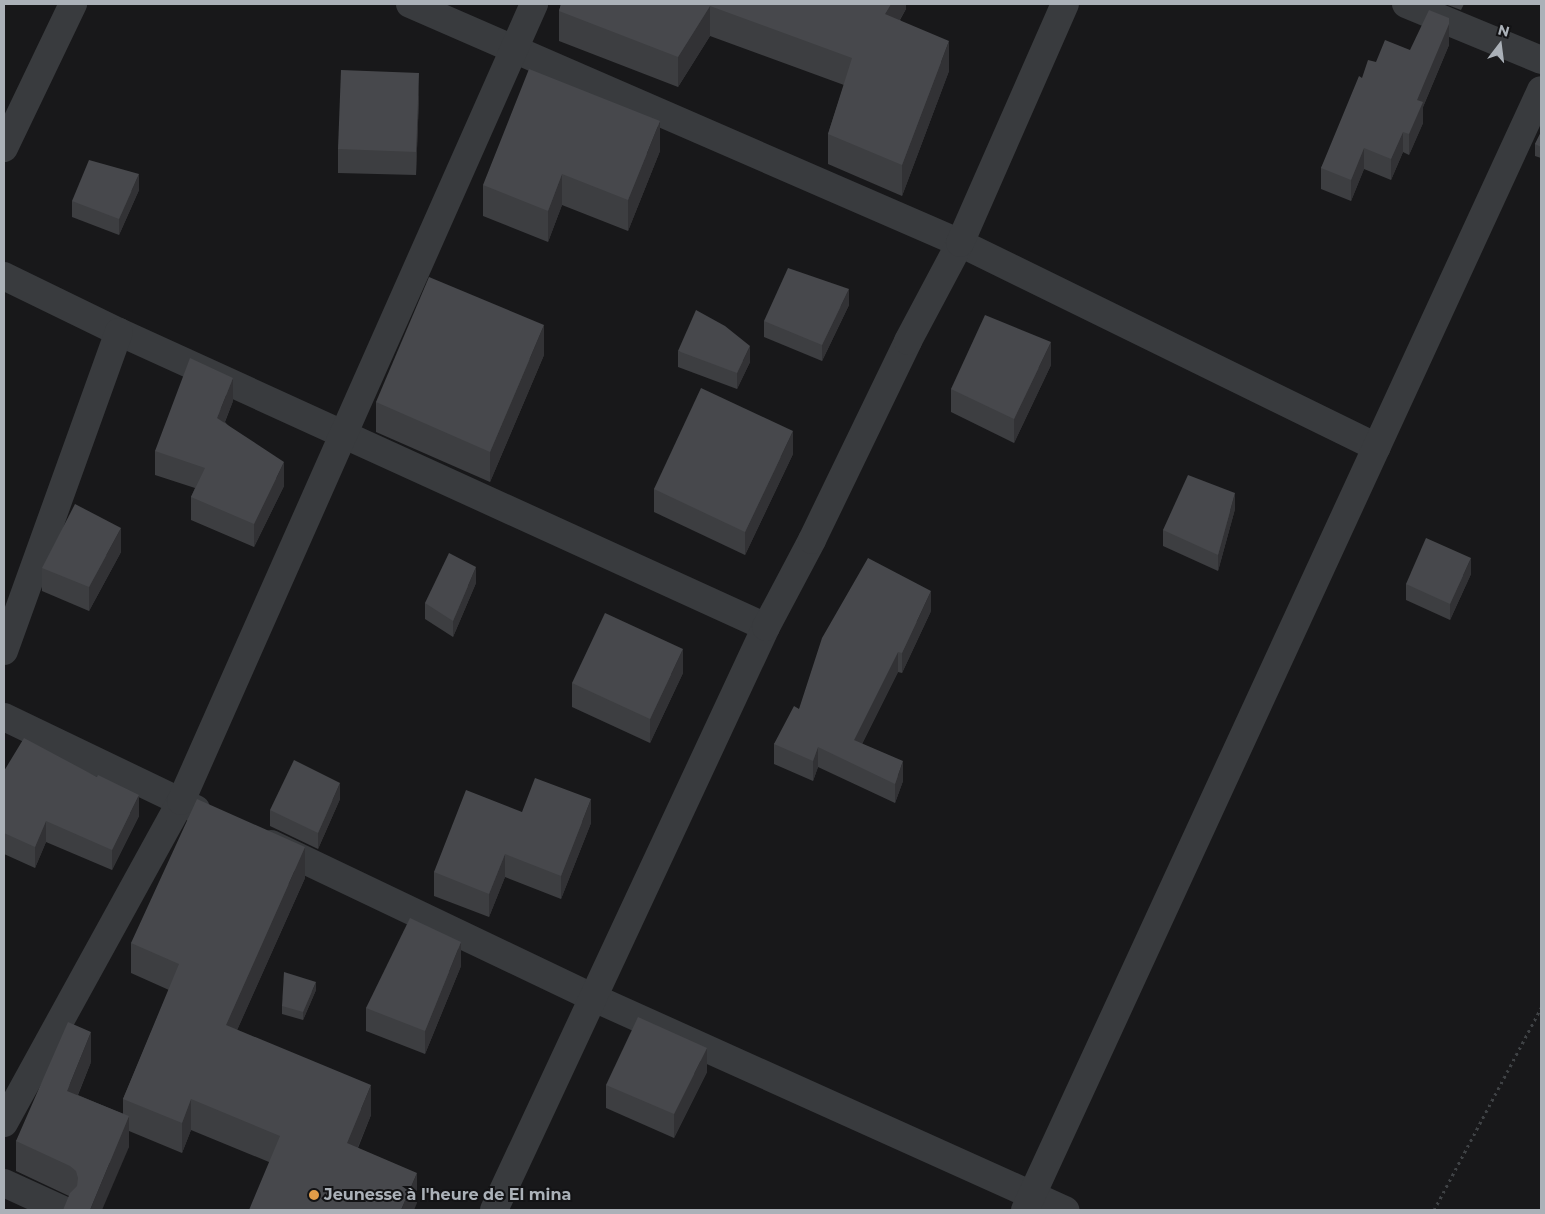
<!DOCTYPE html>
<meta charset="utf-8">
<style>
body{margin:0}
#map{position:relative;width:1545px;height:1214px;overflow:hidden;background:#18181a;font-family:Montserrat,sans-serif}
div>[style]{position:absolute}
.path>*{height:3px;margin-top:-1.5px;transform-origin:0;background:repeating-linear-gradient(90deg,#3f4245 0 2.5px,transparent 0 6.5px)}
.minor>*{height:28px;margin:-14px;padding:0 14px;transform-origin:14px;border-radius:14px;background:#393b3e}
.wall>*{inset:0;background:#3d3e41}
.shaded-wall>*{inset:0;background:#323235}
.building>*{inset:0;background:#47484c}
.dots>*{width:14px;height:14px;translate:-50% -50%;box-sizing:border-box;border:2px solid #131315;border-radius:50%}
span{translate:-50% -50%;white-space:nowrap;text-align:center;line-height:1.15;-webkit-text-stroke:4px #131315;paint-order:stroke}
.poi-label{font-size:16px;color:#abb1b8;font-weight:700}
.left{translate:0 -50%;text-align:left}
.frame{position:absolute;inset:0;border:5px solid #abb1b8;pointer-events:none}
.north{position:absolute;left:1475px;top:20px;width:50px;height:50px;-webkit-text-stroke:4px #131315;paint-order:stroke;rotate:15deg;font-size:14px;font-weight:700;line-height:20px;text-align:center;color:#abb1b8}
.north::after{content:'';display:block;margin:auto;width:18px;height:22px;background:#abb1b8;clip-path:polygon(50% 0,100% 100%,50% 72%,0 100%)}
</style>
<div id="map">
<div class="path">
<div style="left:1434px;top:1210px;width:229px;rotate:-62.1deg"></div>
</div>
<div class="minor">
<div style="left:410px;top:4px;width:600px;rotate:23.49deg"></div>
<div style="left:960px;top:243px;width:464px;rotate:26.1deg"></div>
<div style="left:1406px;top:4px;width:146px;rotate:22.5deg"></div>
<div style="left:4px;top:148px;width:160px;rotate:-64.4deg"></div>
<div style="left:4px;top:276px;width:128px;rotate:26deg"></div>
<div style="left:119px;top:332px;width:711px;rotate:24.51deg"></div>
<div style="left:4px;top:651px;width:339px;rotate:-70.2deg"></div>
<div style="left:4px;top:717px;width:213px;rotate:25.6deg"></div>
<div style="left:271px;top:844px;width:358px;rotate:25.5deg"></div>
<div style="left:594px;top:998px;width:517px;rotate:24.23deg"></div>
<div style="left:4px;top:1123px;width:367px;rotate:-61.2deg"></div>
<div style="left:181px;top:801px;width:872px;rotate:-66.11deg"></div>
<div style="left:4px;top:1183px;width:65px;rotate:24.6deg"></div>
<div style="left:494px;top:1210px;width:643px;rotate:-64.99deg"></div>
<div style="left:766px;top:627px;width:98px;rotate:-62.1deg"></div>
<div style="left:812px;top:540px;width:221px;rotate:-64.2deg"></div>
<div style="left:908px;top:341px;width:111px;rotate:-62deg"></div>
<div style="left:960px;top:243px;width:261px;rotate:-66.3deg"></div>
<div style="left:1025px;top:1210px;width:1233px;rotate:-65.26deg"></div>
</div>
<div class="wall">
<div style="clip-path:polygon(561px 4px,906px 4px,906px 9px,900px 20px,949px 71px,902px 196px,828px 164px,828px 134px,844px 85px,710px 36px,678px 87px,559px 41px,559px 11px)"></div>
<div style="clip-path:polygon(1445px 4px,1464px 4px,1461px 10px)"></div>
<div style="clip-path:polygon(1449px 39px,1449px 45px,1423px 107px,1423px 123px,1409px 155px,1403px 152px,1391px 180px,1364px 169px,1351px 201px,1321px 189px,1321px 168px,1376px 62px,1410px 50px)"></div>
<div style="clip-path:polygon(419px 96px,416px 175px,338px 173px,338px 149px)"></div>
<div style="clip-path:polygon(1541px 132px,1541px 158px,1535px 156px,1535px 144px)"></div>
<div style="clip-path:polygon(660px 151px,628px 231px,562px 205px,548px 242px,483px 216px,483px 185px)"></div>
<div style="clip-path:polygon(139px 190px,119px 235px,72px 217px,72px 201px)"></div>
<div style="clip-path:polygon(849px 305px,822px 361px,764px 337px,764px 321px)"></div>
<div style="clip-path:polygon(678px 351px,750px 362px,737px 389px,678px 367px)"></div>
<div style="clip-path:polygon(544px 355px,490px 482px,376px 432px,376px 402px)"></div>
<div style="clip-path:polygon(1051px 365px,1014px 443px,951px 412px,951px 389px)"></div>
<div style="clip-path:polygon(233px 401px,225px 422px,284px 486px,254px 547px,191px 520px,191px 497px,195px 488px,155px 475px,155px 451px)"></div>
<div style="clip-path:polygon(793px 454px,745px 555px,654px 512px,654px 489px)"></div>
<div style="clip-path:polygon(1235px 509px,1218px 571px,1163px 546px,1163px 530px)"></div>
<div style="clip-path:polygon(121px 552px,89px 611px,42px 591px,42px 568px)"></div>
<div style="clip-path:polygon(1471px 574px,1450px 620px,1406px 600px,1406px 584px)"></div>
<div style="clip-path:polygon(476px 583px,453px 637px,425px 619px,425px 603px)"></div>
<div style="clip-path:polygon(931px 611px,902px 673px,898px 672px,862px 744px,903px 781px,895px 803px,818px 767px,813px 781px,774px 764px,774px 744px,799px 709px)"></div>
<div style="clip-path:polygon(683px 673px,650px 743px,572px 707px,572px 683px)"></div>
<div style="clip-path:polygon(4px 771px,139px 816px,112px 870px,46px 842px,35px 868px,4px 854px)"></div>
<div style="clip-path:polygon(340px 799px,318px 849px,270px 826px,270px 810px)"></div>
<div style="clip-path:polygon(522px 812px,591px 823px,561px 899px,505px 877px,489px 917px,434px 896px,434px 872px)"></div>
<div style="clip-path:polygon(305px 878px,237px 1030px,371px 1115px,358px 1148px,417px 1203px,269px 1162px,191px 1130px,182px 1153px,129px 1131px,129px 1147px,69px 1196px,16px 1171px,16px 1141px,91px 1062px,78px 1095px,123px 1114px,123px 1099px,169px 990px,131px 973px,131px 943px)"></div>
<div style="clip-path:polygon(461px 966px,425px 1054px,366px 1031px,366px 1008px)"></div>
<div style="clip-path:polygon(316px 990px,303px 1020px,282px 1014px,282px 1006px)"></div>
<div style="clip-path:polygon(707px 1072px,674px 1138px,606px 1108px,606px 1085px)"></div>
</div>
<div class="shaded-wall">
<div style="clip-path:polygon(891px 4px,906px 4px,906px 9px,885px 44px,885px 14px)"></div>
<div style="clip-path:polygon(710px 6px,710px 36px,678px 87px,678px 57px)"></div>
<div style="clip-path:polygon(1449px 18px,1449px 45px,1423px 107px,1423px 123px,1409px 155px,1409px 134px,1417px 100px)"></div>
<div style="clip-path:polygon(949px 41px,949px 71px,902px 196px,902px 165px)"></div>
<div style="clip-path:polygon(419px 73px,419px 96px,416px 175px,416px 152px)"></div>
<div style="clip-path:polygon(660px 121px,660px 151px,628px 231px,628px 200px)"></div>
<div style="clip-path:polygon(1403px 132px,1403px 152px,1391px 180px,1391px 159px)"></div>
<div style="clip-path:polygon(1364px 148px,1364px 169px,1351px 201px,1351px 180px)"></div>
<div style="clip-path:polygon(139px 174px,139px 190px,119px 235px,119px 219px)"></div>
<div style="clip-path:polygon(562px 174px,562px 205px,548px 242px,548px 211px)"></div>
<div style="clip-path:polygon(849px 289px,849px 305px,822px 361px,822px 345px)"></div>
<div style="clip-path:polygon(544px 325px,544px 355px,490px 482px,490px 452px)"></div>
<div style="clip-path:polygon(1051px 342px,1051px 365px,1014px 443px,1014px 419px)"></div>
<div style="clip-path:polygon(750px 346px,750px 362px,737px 389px,737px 373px)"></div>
<div style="clip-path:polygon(233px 378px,233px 401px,217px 441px,217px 418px)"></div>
<div style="clip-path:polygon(793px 431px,793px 454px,745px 555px,745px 532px)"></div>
<div style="clip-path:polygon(284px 462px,284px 486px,254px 547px,254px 524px)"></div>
<div style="clip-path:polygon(1235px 493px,1235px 509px,1218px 571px,1218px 555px)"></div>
<div style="clip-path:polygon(121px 528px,121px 552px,89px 611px,89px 587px)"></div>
<div style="clip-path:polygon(1471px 558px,1471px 574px,1450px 620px,1450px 604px)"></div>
<div style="clip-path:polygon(476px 567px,476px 583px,453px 637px,453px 621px)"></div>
<div style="clip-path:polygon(931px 591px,931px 611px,902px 673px,902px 653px)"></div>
<div style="clip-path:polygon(683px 649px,683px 673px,650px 743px,650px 719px)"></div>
<div style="clip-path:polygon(898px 652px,898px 672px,854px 760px,854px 740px)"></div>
<div style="clip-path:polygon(818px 747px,818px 767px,813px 781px,813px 761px)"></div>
<div style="clip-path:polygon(903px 761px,903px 781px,895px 803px,895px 784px)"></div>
<div style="clip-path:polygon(340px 783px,340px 799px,318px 849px,318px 833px)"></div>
<div style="clip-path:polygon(139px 795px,139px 816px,112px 870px,112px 850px)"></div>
<div style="clip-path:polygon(591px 799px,591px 823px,561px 899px,561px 876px)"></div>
<div style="clip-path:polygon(46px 821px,46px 842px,35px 868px,35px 847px)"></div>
<div style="clip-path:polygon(305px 847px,305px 878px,226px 1055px,226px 1025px)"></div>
<div style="clip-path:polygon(505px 854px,505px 877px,489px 917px,489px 894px)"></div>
<div style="clip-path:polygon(461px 942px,461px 966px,425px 1054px,425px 1031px)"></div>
<div style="clip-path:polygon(316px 982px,316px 990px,303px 1020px,303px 1012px)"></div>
<div style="clip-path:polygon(91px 1032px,91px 1062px,67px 1121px,67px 1091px)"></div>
<div style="clip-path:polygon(707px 1048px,707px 1072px,674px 1138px,674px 1114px)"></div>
<div style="clip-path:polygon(371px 1085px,371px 1115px,347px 1173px,347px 1143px)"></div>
<div style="clip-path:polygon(191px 1099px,191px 1130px,182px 1153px,182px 1123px)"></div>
<div style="clip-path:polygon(129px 1116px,129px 1147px,102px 1210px,90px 1210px)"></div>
<div style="clip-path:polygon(417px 1173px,417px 1203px,414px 1210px,401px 1210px)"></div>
</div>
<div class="building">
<div style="clip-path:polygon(561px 4px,891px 4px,885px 14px,949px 41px,902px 165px,828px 134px,852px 58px,710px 6px,678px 57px,559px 11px)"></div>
<div style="clip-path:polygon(1429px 10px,1449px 18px,1449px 24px,1417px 100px,1423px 102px,1409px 134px,1403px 132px,1391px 159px,1364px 148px,1351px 180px,1321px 168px,1359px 76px,1362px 78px,1368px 60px,1376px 62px,1385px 40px,1410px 50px)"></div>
<div style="clip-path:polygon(529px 69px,660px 121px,628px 200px,562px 174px,548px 211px,483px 185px)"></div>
<div style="clip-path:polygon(341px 70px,419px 73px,416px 152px,338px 149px)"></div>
<div style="clip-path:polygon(1541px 132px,1541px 147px,1535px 144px)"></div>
<div style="clip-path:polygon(89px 160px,139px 174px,119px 219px,72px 201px)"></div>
<div style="clip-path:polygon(788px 268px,849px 289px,822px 345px,764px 321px)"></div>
<div style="clip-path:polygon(429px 277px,544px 325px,490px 452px,376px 402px)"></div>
<div style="clip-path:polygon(696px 310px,725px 326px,750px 346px,737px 373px,678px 351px)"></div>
<div style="clip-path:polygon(985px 315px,1051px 342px,1014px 419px,951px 389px)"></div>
<div style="clip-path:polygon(190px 358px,233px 378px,217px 418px,284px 462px,254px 524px,191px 497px,205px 468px,155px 451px)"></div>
<div style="clip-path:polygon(701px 388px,793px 431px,745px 532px,654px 489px)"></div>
<div style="clip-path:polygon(1188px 475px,1235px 493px,1218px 555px,1163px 530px)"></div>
<div style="clip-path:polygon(75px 504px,121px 528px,89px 587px,42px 568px)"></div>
<div style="clip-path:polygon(1426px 538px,1471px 558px,1450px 604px,1406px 584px)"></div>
<div style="clip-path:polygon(449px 553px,476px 567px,453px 621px,425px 603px)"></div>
<div style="clip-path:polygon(868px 558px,931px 591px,902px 653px,898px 652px,854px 740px,903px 761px,895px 784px,818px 747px,813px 761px,774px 744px,794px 706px,799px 709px,822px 638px)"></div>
<div style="clip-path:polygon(605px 613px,683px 649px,650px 719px,572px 683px)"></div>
<div style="clip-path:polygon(24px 738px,97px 777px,98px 775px,139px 795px,112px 850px,46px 821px,35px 847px,4px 833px,4px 771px)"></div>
<div style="clip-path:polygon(294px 760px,340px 783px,318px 833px,270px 810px)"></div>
<div style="clip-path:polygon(535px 778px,591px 799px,561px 876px,505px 854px,489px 894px,434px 872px,466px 790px,522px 812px)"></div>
<div style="clip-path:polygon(197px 799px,305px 847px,226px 1025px,371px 1085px,347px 1143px,417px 1173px,401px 1210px,249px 1210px,280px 1136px,191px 1099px,182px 1123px,123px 1099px,179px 964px,131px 943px)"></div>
<div style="clip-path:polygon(410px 918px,461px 942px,425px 1031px,366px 1008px)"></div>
<div style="clip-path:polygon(284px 972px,316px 982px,303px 1012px,282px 1006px)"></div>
<div style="clip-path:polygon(638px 1017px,707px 1048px,674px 1114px,606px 1085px)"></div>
<div style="clip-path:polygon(68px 1022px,91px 1032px,67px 1091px,129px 1116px,90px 1210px,63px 1210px,70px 1193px,77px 1186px,78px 1178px,76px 1171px,70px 1166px,16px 1141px)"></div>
</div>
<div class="dots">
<div style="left:314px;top:1195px;background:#e29c48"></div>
</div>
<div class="poi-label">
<span class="left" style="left:324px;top:1195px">Jeunesse à l'heure de El mina</span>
</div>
<div class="frame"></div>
<div class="north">N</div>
</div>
